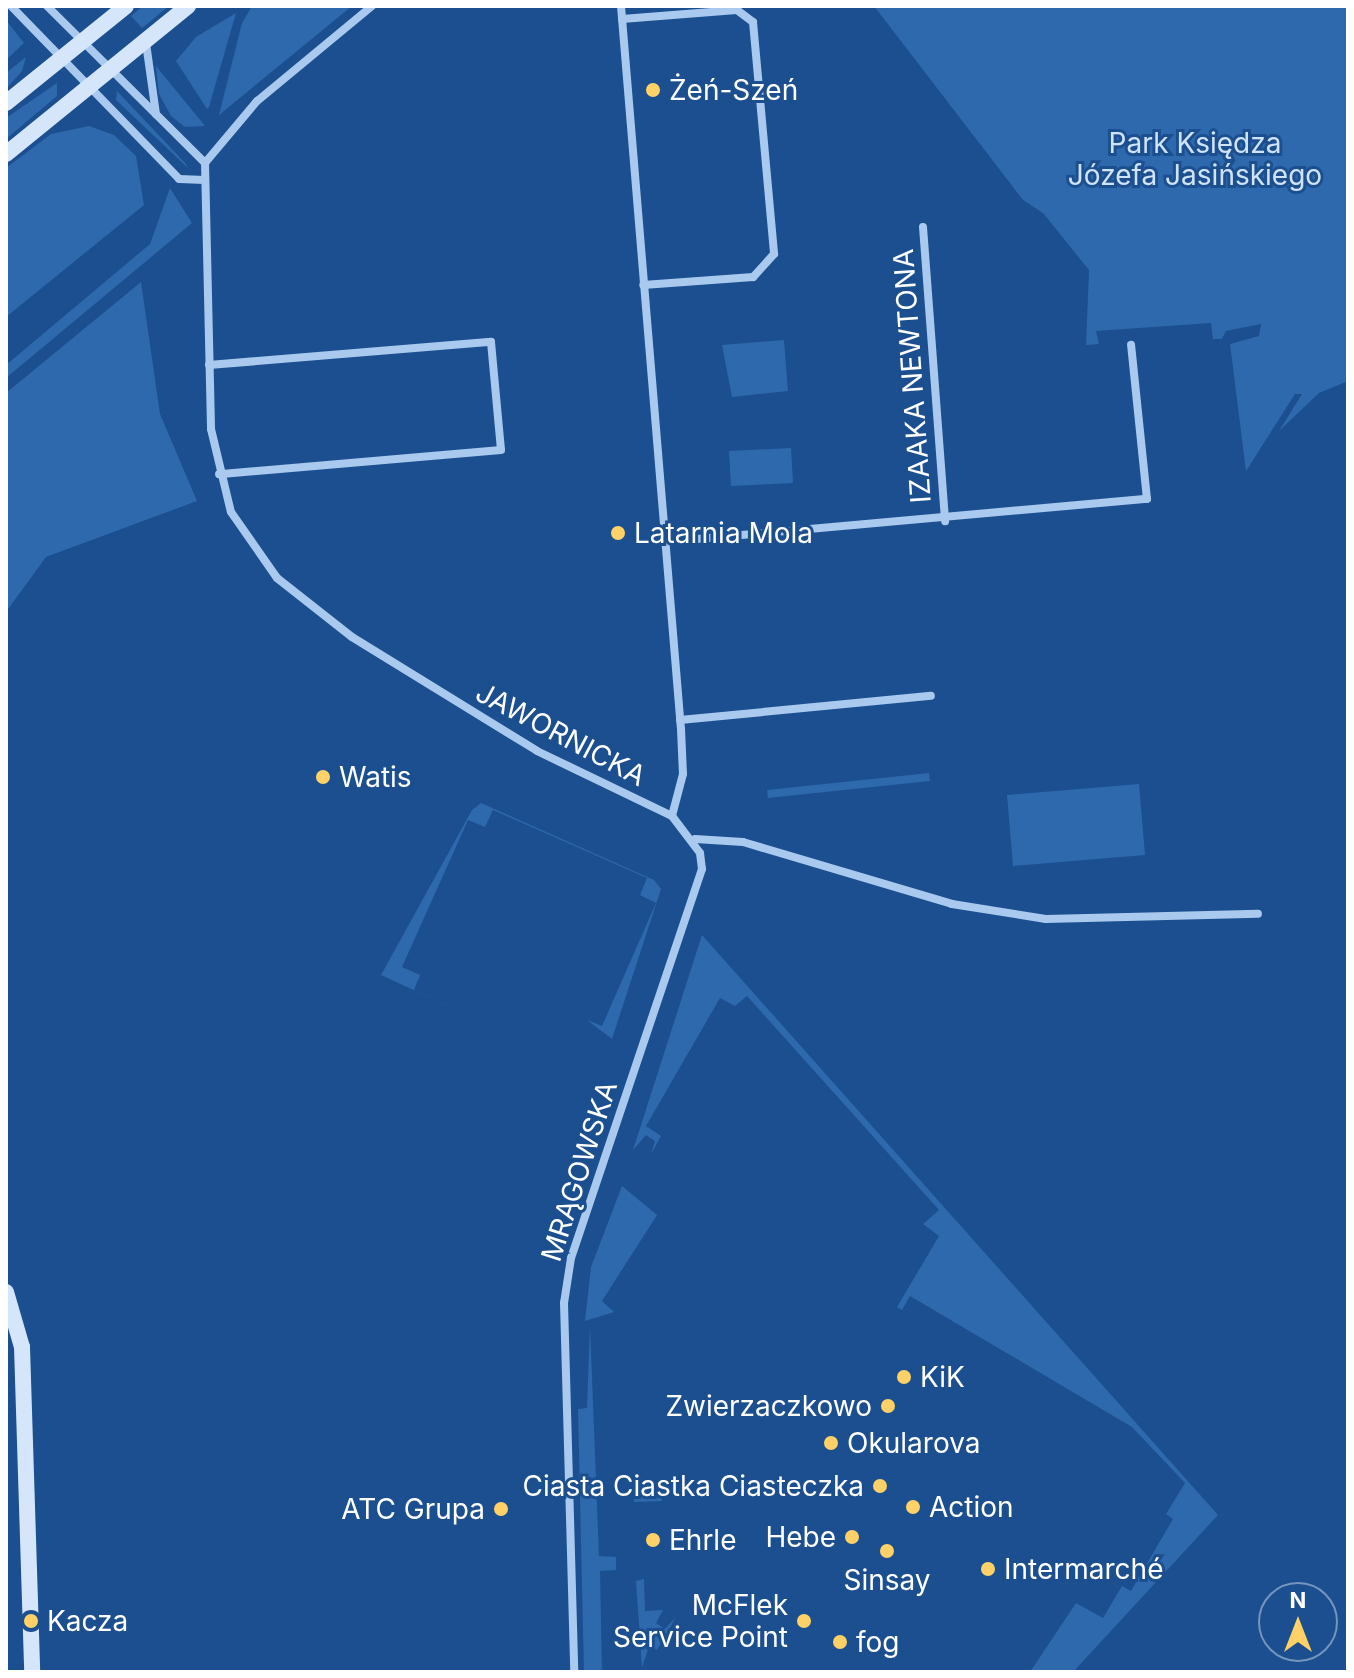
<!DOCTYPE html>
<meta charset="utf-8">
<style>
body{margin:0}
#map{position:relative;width:1354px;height:1678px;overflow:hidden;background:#1b4f8f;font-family:Inter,sans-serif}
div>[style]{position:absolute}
.green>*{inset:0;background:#2e69ad}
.street>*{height:8px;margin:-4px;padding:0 4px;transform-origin:4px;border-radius:4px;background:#a9c9ee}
.secondary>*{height:16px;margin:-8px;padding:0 8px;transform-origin:8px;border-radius:8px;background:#d6e6fa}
.dots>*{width:22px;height:22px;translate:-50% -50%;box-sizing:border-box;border:4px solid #1b4f8f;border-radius:50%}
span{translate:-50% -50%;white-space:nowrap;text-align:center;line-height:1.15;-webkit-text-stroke:6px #1b4f8f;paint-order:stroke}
.poi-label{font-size:28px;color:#fff}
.left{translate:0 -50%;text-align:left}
.right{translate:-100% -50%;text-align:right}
.park-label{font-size:28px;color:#cfe3fa}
.street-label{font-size:28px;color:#fff}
.frame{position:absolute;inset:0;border:8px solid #fff;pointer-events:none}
.north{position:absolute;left:1258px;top:1582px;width:80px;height:80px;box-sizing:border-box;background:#1b4f8f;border:2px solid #7695bc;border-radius:50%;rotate:0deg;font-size:22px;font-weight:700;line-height:32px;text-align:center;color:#fff}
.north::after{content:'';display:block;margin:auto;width:28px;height:36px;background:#ffd166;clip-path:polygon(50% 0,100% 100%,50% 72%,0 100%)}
</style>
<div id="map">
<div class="green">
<div style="clip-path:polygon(143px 6px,169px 6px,142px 28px,131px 16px)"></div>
<div style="clip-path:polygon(252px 6px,352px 6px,219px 115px,242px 23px)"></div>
<div style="clip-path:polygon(874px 6px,1348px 6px,1348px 381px,1319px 393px,1279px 431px,1302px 394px,1295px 394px,1246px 471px,1230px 344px,1259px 336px,1261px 324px,1226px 331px,1222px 339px,1213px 339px,1211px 323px,1096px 331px,1099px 344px,1086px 345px,1089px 270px,1043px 213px,1023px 200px)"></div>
<div style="clip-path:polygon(236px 13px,209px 107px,207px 109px,176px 61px,196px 37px)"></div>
<div style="clip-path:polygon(6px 20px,24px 43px,6px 60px)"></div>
<div style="clip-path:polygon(26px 57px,22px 71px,6px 89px,6px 73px)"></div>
<div style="clip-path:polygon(156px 67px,156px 66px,205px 126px,185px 127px,171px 116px,159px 94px)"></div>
<div style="clip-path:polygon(57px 83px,57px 96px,6px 139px,6px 118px)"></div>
<div style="clip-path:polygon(117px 91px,186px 164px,188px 168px,116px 100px)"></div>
<div style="clip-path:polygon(89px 126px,114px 135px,136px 156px,144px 205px,6px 317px,6px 168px,51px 134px)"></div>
<div style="clip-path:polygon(170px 188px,192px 223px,6px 378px,6px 365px,150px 244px)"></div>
<div style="clip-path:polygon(141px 282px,160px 414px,197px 501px,46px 557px,6px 612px,6px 393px)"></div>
<div style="clip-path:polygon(784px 340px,788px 391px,732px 397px,722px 345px)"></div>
<div style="clip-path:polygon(791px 448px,793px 483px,731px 486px,729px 451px)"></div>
<div style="clip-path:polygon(929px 773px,930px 781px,768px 798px,767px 790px)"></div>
<div style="clip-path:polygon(1139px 784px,1145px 855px,1013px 866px,1007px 795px)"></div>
<div style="clip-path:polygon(481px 803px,654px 880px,661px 889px,612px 1039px,587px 1020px,602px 1026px,656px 903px,640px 895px,647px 878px,493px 810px,485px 827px,468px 820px,402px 967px,420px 975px,414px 990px,574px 1064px,381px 975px,472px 810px)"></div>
<div style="clip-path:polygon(702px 935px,1218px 1515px,1073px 1672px,1030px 1672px,1076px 1603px,1103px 1618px,1122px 1586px,1131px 1591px,1173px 1519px,1166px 1514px,1185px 1483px,1132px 1427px,910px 1296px,902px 1310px,897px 1307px,939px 1236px,923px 1224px,939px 1210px,747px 996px,735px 1006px,720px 998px,646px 1126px,661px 1136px,651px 1154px,655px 1141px,646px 1135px,633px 1150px)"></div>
<div style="clip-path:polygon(622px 1186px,657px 1215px,602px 1301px,614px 1312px,585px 1321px,591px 1267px)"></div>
<div style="clip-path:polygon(590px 1326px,599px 1556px,616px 1557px,616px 1570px,600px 1571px,602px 1672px,584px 1672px,578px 1409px,587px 1408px)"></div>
<div style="clip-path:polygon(633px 1472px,662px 1494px,662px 1501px,634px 1502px)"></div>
<div style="clip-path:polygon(644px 1579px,645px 1611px,663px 1610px,656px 1623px,665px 1629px,676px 1617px,657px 1650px,649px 1646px,642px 1668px,636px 1581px)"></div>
</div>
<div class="street">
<div style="left:11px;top:6px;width:241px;rotate:45.8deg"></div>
<div style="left:179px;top:179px;width:26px;rotate:2deg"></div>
<div style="left:47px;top:6px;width:223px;rotate:44.8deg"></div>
<div style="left:372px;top:6px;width:149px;rotate:140.4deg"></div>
<div style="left:257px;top:101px;width:81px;rotate:130deg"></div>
<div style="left:205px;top:163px;width:266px;rotate:88.7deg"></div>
<div style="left:211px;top:429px;width:85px;rotate:76.5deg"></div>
<div style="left:231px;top:512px;width:80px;rotate:55.1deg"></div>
<div style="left:277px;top:578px;width:95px;rotate:38.2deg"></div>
<div style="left:352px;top:637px;width:217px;rotate:31.6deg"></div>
<div style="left:537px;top:751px;width:150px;rotate:25.7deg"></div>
<div style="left:672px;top:816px;width:46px;rotate:52.9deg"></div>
<div style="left:700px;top:853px;width:16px;rotate:83deg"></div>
<div style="left:702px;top:869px;width:410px;rotate:108.6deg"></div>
<div style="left:571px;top:1258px;width:46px;rotate:98.8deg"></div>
<div style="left:564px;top:1303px;width:369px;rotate:88.4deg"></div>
<div style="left:621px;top:6px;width:725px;rotate:85.26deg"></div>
<div style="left:681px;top:729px;width:45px;rotate:87.5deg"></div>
<div style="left:683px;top:774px;width:43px;rotate:104.7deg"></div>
<div style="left:622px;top:19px;width:115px;rotate:-4.5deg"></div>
<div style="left:737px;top:10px;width:20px;rotate:37deg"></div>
<div style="left:753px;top:22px;width:233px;rotate:84.8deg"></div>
<div style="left:774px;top:254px;width:31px;rotate:132deg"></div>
<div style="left:753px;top:277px;width:110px;rotate:175.8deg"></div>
<div style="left:146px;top:43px;width:72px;rotate:82deg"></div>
<div style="left:923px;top:227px;width:295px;rotate:85.7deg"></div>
<div style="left:209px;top:365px;width:283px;rotate:-4.7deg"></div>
<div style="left:491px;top:342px;width:108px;rotate:84.7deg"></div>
<div style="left:501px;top:450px;width:283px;rotate:175.1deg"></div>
<div style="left:663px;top:542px;width:486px;rotate:-5.1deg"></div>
<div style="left:1147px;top:499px;width:155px;rotate:-95.9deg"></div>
<div style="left:680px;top:720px;width:252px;rotate:-5.5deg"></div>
<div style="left:695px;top:839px;width:48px;rotate:3.6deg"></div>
<div style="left:743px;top:842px;width:218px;rotate:16.5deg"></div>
<div style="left:952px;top:904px;width:95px;rotate:9.1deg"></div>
<div style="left:1046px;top:919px;width:212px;rotate:-1.4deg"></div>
</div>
<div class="secondary">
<div style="left:6px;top:103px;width:154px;rotate:-38.9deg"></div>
<div style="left:6px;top:154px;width:235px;rotate:-39.1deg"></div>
<div style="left:6px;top:1292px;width:57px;rotate:73.8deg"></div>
<div style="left:22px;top:1347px;width:325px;rotate:88.2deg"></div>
</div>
<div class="dots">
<div style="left:653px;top:90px;background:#ffd166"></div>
<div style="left:618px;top:533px;background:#ffd166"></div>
<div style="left:323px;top:777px;background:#ffd166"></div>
<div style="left:904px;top:1377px;background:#ffd166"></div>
<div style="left:888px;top:1406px;background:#ffd166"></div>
<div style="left:831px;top:1443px;background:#ffd166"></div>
<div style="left:880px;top:1486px;background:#ffd166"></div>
<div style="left:913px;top:1507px;background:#ffd166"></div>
<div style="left:501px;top:1509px;background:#ffd166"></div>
<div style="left:852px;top:1537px;background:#ffd166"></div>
<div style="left:653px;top:1540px;background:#ffd166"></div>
<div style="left:887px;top:1551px;background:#ffd166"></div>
<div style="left:988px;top:1569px;background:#ffd166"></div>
<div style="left:31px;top:1621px;background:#ffd166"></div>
<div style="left:804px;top:1621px;background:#ffd166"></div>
<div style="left:840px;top:1642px;background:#ffd166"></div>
</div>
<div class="poi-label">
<span class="left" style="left:669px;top:90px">Żeń-Szeń</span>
<span class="left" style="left:634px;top:533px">Latarnia Mola</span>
<span class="left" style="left:339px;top:777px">Watis</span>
<span class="left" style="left:920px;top:1377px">KiK</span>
<span class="right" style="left:872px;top:1406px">Zwierzaczkowo</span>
<span class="left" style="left:847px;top:1443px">Okularova</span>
<span class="right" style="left:864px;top:1486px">Ciasta Ciastka Ciasteczka</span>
<span class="left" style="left:929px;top:1507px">Action</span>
<span class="right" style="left:485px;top:1509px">ATC Grupa</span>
<span class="right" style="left:836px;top:1537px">Hebe</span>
<span class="left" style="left:669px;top:1540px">Ehrle</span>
<span class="left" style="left:1004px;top:1569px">Intermarché</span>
<span style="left:887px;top:1580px">Sinsay</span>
<span class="right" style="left:788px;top:1621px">McFlek<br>Service Point</span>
<span class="left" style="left:47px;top:1621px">Kacza</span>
<span class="left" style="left:856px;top:1642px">fog</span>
</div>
<div class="park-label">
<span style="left:1195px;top:159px">Park Księdza<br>Józefa Jasińskiego</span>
</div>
<div class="street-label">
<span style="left:912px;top:376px;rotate:-94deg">IZAAKA NEWTONA</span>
<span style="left:561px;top:734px;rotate:28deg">JAWORNICKA</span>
<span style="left:579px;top:1171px;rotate:-72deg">MRĄGOWSKA</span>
</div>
<div class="frame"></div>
<div class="north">N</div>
</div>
